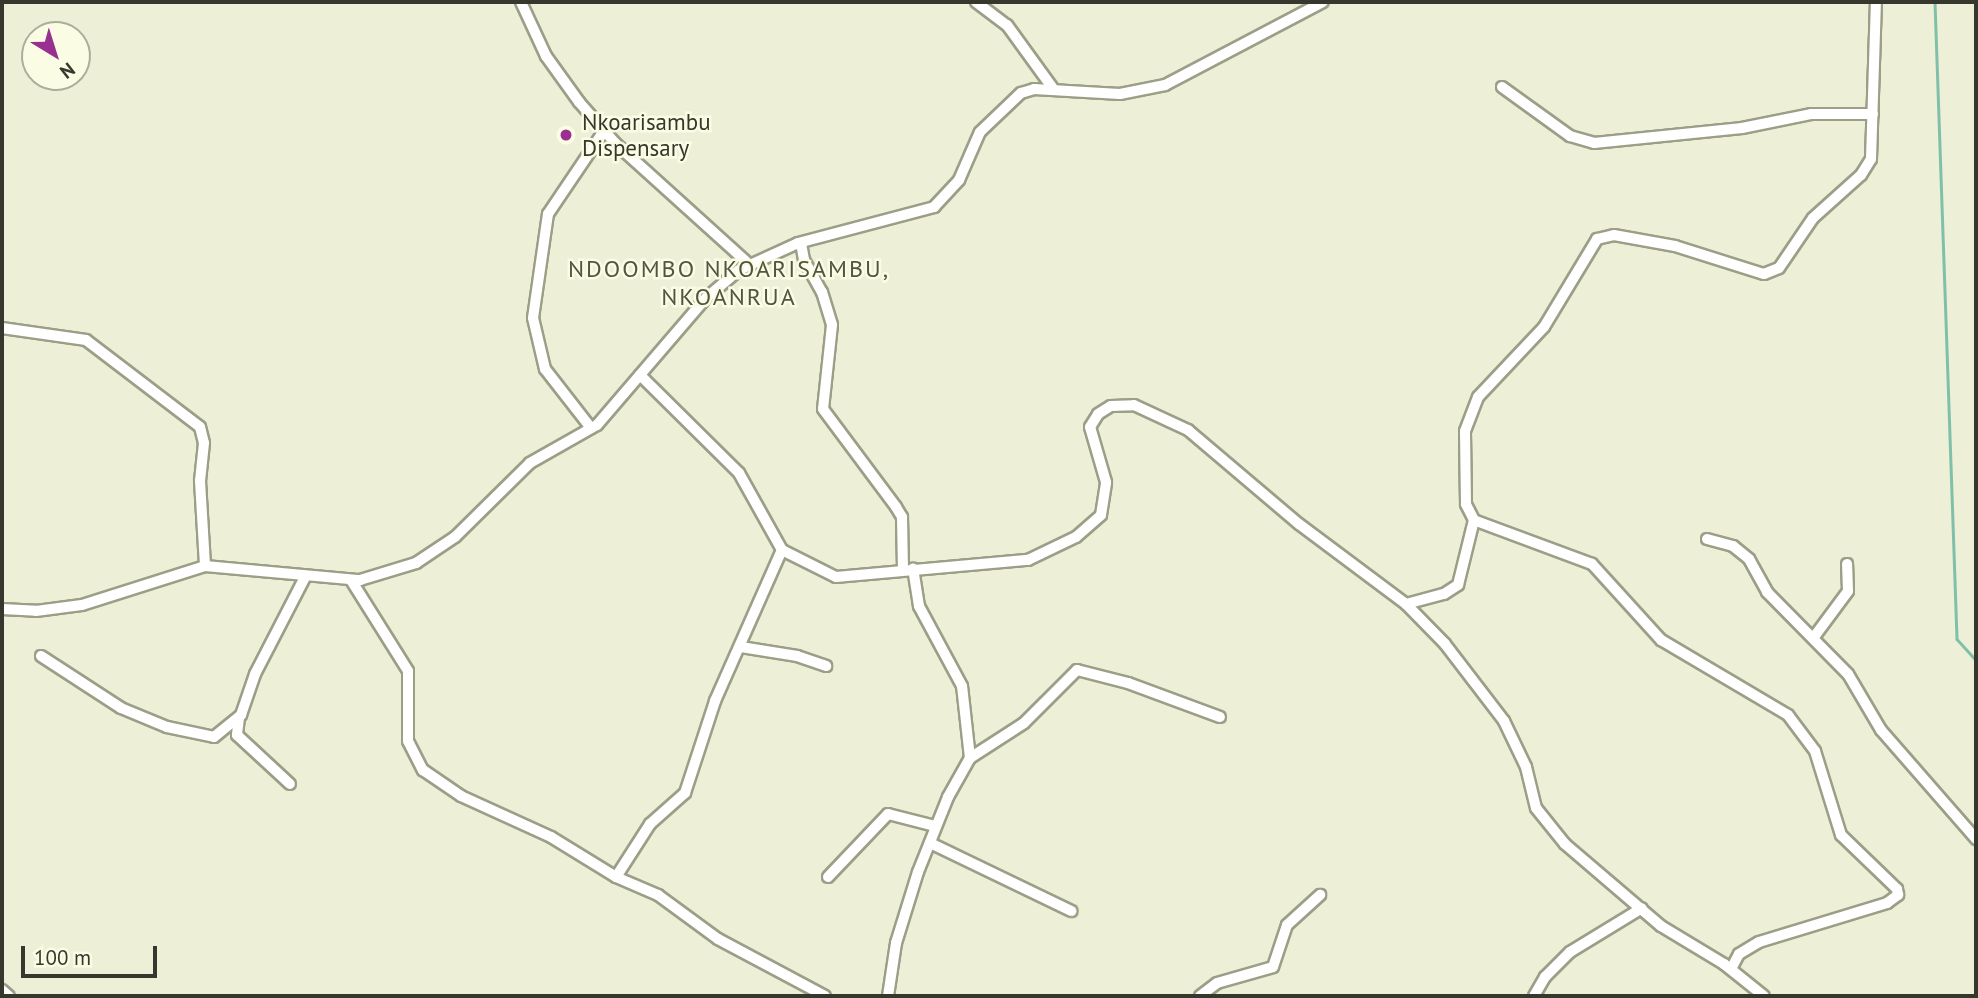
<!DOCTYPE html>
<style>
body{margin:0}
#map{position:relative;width:1978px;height:998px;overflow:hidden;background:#edefd7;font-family:"PT Sans",sans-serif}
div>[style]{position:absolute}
.stream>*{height:2.5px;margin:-1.25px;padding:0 1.25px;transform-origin:1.25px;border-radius:1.25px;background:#80c0a8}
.roads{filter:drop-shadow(2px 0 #9c9e87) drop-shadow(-2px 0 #9c9e87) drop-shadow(0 2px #9c9e87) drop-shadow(0 -2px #9c9e87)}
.minor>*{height:10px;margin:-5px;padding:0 5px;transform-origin:5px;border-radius:5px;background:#fff}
.dots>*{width:19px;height:19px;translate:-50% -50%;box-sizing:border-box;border:4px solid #fafde4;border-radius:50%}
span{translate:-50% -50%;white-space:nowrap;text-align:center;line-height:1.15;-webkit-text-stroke:5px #fafde4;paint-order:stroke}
.poi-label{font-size:23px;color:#36372d}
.left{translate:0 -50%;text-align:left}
.neighbourhood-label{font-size:24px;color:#535540;letter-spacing:2px}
.frame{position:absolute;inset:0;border:4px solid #36372d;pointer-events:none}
.north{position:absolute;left:21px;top:21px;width:70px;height:70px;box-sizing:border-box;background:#fafde4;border:2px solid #acae9b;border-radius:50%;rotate:142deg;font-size:19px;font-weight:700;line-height:28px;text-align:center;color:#36372d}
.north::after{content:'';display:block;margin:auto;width:24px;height:32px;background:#992f91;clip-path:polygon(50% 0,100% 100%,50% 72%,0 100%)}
.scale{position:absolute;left:21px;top:946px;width:136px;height:32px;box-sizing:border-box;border:4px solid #36372d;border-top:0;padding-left:9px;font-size:21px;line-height:24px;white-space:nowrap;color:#36372d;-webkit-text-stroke:5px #fafde4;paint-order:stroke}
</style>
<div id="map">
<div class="stream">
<div style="left:1935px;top:2px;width:637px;rotate:88.02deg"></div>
<div style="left:1957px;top:639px;width:28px;rotate:48deg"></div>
</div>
<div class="roads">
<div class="minor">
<div style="left:521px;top:2px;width:60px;rotate:65.2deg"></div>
<div style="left:546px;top:56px;width:57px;rotate:54.3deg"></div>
<div style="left:579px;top:102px;width:55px;rotate:48.7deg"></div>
<div style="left:615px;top:143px;width:181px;rotate:42.1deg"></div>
<div style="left:976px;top:2px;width:39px;rotate:37deg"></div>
<div style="left:1007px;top:25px;width:80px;rotate:54.1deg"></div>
<div style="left:1502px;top:87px;width:84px;rotate:35.8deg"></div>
<div style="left:1570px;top:136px;width:25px;rotate:16deg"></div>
<div style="left:1594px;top:143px;width:149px;rotate:-5.8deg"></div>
<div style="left:1742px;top:128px;width:70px;rotate:-11.5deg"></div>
<div style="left:1811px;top:114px;width:62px"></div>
<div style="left:801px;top:243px;width:17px;rotate:80deg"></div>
<div style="left:804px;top:260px;width:37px;rotate:61deg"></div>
<div style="left:822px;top:292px;width:34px;rotate:73deg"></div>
<div style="left:832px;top:325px;width:84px;rotate:96.1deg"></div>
<div style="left:823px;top:409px;width:122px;rotate:53.3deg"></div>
<div style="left:896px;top:507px;width:12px;rotate:59deg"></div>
<div style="left:902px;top:517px;width:51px;rotate:88.9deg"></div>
<div style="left:2px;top:328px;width:85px;rotate:8.1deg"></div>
<div style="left:86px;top:340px;width:143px;rotate:37.3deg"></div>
<div style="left:200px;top:427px;width:16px;rotate:76deg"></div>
<div style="left:204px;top:443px;width:38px;rotate:96deg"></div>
<div style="left:200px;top:481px;width:85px;rotate:86.6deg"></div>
<div style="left:640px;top:375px;width:139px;rotate:44.7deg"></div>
<div style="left:739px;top:473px;width:88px;rotate:60.8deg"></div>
<div style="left:782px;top:550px;width:60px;rotate:26.6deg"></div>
<div style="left:836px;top:577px;width:193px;rotate:-5.1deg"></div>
<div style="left:1028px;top:560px;width:53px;rotate:-25.6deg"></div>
<div style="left:1076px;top:537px;width:33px;rotate:-41deg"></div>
<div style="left:1101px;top:515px;width:33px;rotate:-81deg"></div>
<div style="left:1106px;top:482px;width:57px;rotate:-106.2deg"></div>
<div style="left:1090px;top:427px;width:15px;rotate:-58deg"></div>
<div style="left:1098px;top:414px;width:15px;rotate:-32deg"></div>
<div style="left:1111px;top:406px;width:23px;rotate:-2deg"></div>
<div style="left:1134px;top:405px;width:60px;rotate:24.8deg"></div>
<div style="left:1188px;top:430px;width:145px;rotate:40.3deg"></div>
<div style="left:1299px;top:524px;width:134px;rotate:36.8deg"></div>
<div style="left:1406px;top:604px;width:56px;rotate:45.7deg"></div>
<div style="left:1445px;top:644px;width:97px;rotate:52.5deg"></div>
<div style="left:1504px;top:721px;width:51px;rotate:64.4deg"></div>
<div style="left:1526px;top:767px;width:42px;rotate:76.3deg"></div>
<div style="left:1536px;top:808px;width:46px;rotate:51.1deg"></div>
<div style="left:1565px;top:844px;width:126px;rotate:40.5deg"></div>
<div style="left:1661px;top:926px;width:74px;rotate:31.1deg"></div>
<div style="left:1724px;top:964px;width:51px;rotate:38.7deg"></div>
<div style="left:591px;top:428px;width:75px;rotate:-127.9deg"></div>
<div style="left:545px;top:369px;width:52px;rotate:-103.2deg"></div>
<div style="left:533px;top:318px;width:105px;rotate:-81.8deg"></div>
<div style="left:548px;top:214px;width:100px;rotate:-56deg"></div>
<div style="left:1707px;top:539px;width:27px;rotate:15deg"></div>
<div style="left:1733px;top:546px;width:21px;rotate:39deg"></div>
<div style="left:1749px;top:559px;width:38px;rotate:61deg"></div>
<div style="left:1767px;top:592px;width:115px;rotate:45.4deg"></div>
<div style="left:1848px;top:674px;width:65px;rotate:59.5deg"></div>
<div style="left:1881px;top:730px;width:145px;rotate:48.9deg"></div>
<div style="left:351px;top:580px;width:107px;rotate:57.9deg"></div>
<div style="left:408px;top:671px;width:70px;rotate:90deg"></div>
<div style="left:408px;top:741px;width:33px;rotate:63deg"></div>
<div style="left:423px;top:770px;width:46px;rotate:34.4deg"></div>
<div style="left:461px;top:796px;width:99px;rotate:24.5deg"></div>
<div style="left:551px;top:837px;width:76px;rotate:31.6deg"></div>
<div style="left:616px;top:877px;width:46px;rotate:23.2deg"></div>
<div style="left:658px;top:895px;width:74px;rotate:36.3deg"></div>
<div style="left:718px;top:939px;width:121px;rotate:28deg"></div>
<div style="left:1406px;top:604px;width:39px;rotate:-15deg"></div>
<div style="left:1444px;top:594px;width:17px;rotate:-33deg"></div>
<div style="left:1458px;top:585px;width:67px;rotate:-76.2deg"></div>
<div style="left:2px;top:609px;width:34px;rotate:3deg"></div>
<div style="left:36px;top:611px;width:46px;rotate:-7.4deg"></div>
<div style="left:82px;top:605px;width:129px;rotate:-17.6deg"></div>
<div style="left:205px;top:566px;width:156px;rotate:5.2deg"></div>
<div style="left:360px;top:580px;width:59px;rotate:-16.9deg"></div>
<div style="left:416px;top:563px;width:47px;rotate:-33.7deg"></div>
<div style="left:455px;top:537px;width:105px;rotate:-44.6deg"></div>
<div style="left:530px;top:463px;width:77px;rotate:-29.6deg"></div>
<div style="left:597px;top:425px;width:167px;rotate:-49.4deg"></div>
<div style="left:706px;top:298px;width:43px;rotate:-40.3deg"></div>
<div style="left:739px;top:270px;width:65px;rotate:-24.6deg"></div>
<div style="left:798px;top:243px;width:141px;rotate:-14.8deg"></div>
<div style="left:934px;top:207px;width:37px;rotate:-47deg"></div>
<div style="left:959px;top:180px;width:52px;rotate:-66.4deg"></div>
<div style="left:980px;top:132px;width:57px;rotate:-43.6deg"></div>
<div style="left:1021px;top:93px;width:14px;rotate:-17deg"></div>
<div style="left:1034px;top:89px;width:86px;rotate:3.3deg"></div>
<div style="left:1120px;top:94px;width:46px;rotate:-11.3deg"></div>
<div style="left:1165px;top:85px;width:178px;rotate:-27.7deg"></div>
<div style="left:1814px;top:637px;width:57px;rotate:-53.5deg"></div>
<div style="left:1848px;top:591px;width:27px;rotate:-92deg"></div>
<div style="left:741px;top:647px;width:57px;rotate:9.1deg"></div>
<div style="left:797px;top:656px;width:31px;rotate:19deg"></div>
<div style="left:41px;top:656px;width:95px;rotate:33deg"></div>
<div style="left:121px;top:708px;width:50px;rotate:22.4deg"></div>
<div style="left:167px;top:727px;width:48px;rotate:12deg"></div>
<div style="left:214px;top:737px;width:35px;rotate:-39deg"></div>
<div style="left:241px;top:715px;width:43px;rotate:-71.1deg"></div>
<div style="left:255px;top:674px;width:109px;rotate:-62.7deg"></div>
<div style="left:239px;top:718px;width:17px;rotate:97deg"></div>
<div style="left:237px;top:735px;width:72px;rotate:42.8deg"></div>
<div style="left:970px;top:758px;width:64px;rotate:-32.9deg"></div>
<div style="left:1024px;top:723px;width:75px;rotate:-45deg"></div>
<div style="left:1077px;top:670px;width:53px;rotate:14.3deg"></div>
<div style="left:1128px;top:683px;width:98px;rotate:20.3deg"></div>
<div style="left:930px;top:843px;width:157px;rotate:25.7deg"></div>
<div style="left:616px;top:877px;width:63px;rotate:-57.3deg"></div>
<div style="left:650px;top:824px;width:47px;rotate:-41.5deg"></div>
<div style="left:685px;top:793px;width:97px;rotate:-71.9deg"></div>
<div style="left:715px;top:701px;width:165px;rotate:-66.1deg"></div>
<div style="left:828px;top:877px;width:87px;rotate:-46.4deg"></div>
<div style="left:888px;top:814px;width:49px;rotate:14.3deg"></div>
<div style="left:1731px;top:969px;width:17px;rotate:-62deg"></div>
<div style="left:1739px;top:954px;width:23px;rotate:-31deg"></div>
<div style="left:1759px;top:942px;width:134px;rotate:-16.9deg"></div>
<div style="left:1887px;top:903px;width:14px;rotate:-36deg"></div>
<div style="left:1898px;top:895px;width:6px;rotate:-99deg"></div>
<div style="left:1897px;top:889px;width:78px;rotate:-136deg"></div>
<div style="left:1841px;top:835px;width:88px;rotate:-107.2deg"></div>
<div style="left:1815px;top:751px;width:45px;rotate:-126.9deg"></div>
<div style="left:1788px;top:715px;width:147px;rotate:-149.4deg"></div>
<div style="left:1661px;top:640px;width:103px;rotate:-132.2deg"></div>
<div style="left:1592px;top:564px;width:126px;rotate:-159.6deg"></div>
<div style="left:1474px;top:520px;width:18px;rotate:-117deg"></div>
<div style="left:1466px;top:504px;width:73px;rotate:-90.8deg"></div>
<div style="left:1465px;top:431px;width:36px;rotate:-69deg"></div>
<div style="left:1478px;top:397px;width:96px;rotate:-46.7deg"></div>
<div style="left:1544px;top:327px;width:103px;rotate:-58.9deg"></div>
<div style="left:1597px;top:239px;width:17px;rotate:-13deg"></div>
<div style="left:1614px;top:235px;width:62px;rotate:10.2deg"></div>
<div style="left:1675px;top:246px;width:93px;rotate:17.5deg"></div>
<div style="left:1764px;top:274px;width:16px;rotate:-22deg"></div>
<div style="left:1779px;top:268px;width:60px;rotate:-55.8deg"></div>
<div style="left:1813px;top:218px;width:64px;rotate:-41.9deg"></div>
<div style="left:1861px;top:175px;width:19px;rotate:-58deg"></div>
<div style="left:1871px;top:159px;width:157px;rotate:-88.2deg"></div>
<div style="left:2px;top:990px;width:9px;rotate:41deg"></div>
<div style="left:888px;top:996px;width:54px;rotate:-81.4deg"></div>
<div style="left:896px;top:943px;width:74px;rotate:-72.8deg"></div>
<div style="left:918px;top:872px;width:81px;rotate:-68.2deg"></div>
<div style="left:948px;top:797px;width:45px;rotate:-60.6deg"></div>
<div style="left:970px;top:758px;width:72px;rotate:-96.3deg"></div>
<div style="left:962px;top:686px;width:91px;rotate:-118.3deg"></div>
<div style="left:919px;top:606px;width:38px;rotate:-99deg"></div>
<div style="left:1200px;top:996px;width:21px;rotate:-37deg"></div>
<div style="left:1217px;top:983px;width:58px;rotate:-15.9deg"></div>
<div style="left:1273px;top:967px;width:44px;rotate:-71.6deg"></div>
<div style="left:1287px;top:925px;width:45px;rotate:-42.3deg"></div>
<div style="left:1534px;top:996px;width:22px;rotate:-60deg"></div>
<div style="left:1545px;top:977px;width:35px;rotate:-45deg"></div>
<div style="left:1570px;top:952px;width:84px;rotate:-31.4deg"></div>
</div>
</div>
<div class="dots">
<div style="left:566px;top:135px;background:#992f91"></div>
</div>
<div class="poi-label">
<span class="left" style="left:582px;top:135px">Nkoarisambu<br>Dispensary</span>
</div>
<div class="neighbourhood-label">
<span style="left:729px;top:283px">NDOOMBO NKOARISAMBU,<br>NKOANRUA</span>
</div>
<div class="frame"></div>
<div class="north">N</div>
<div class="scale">100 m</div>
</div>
